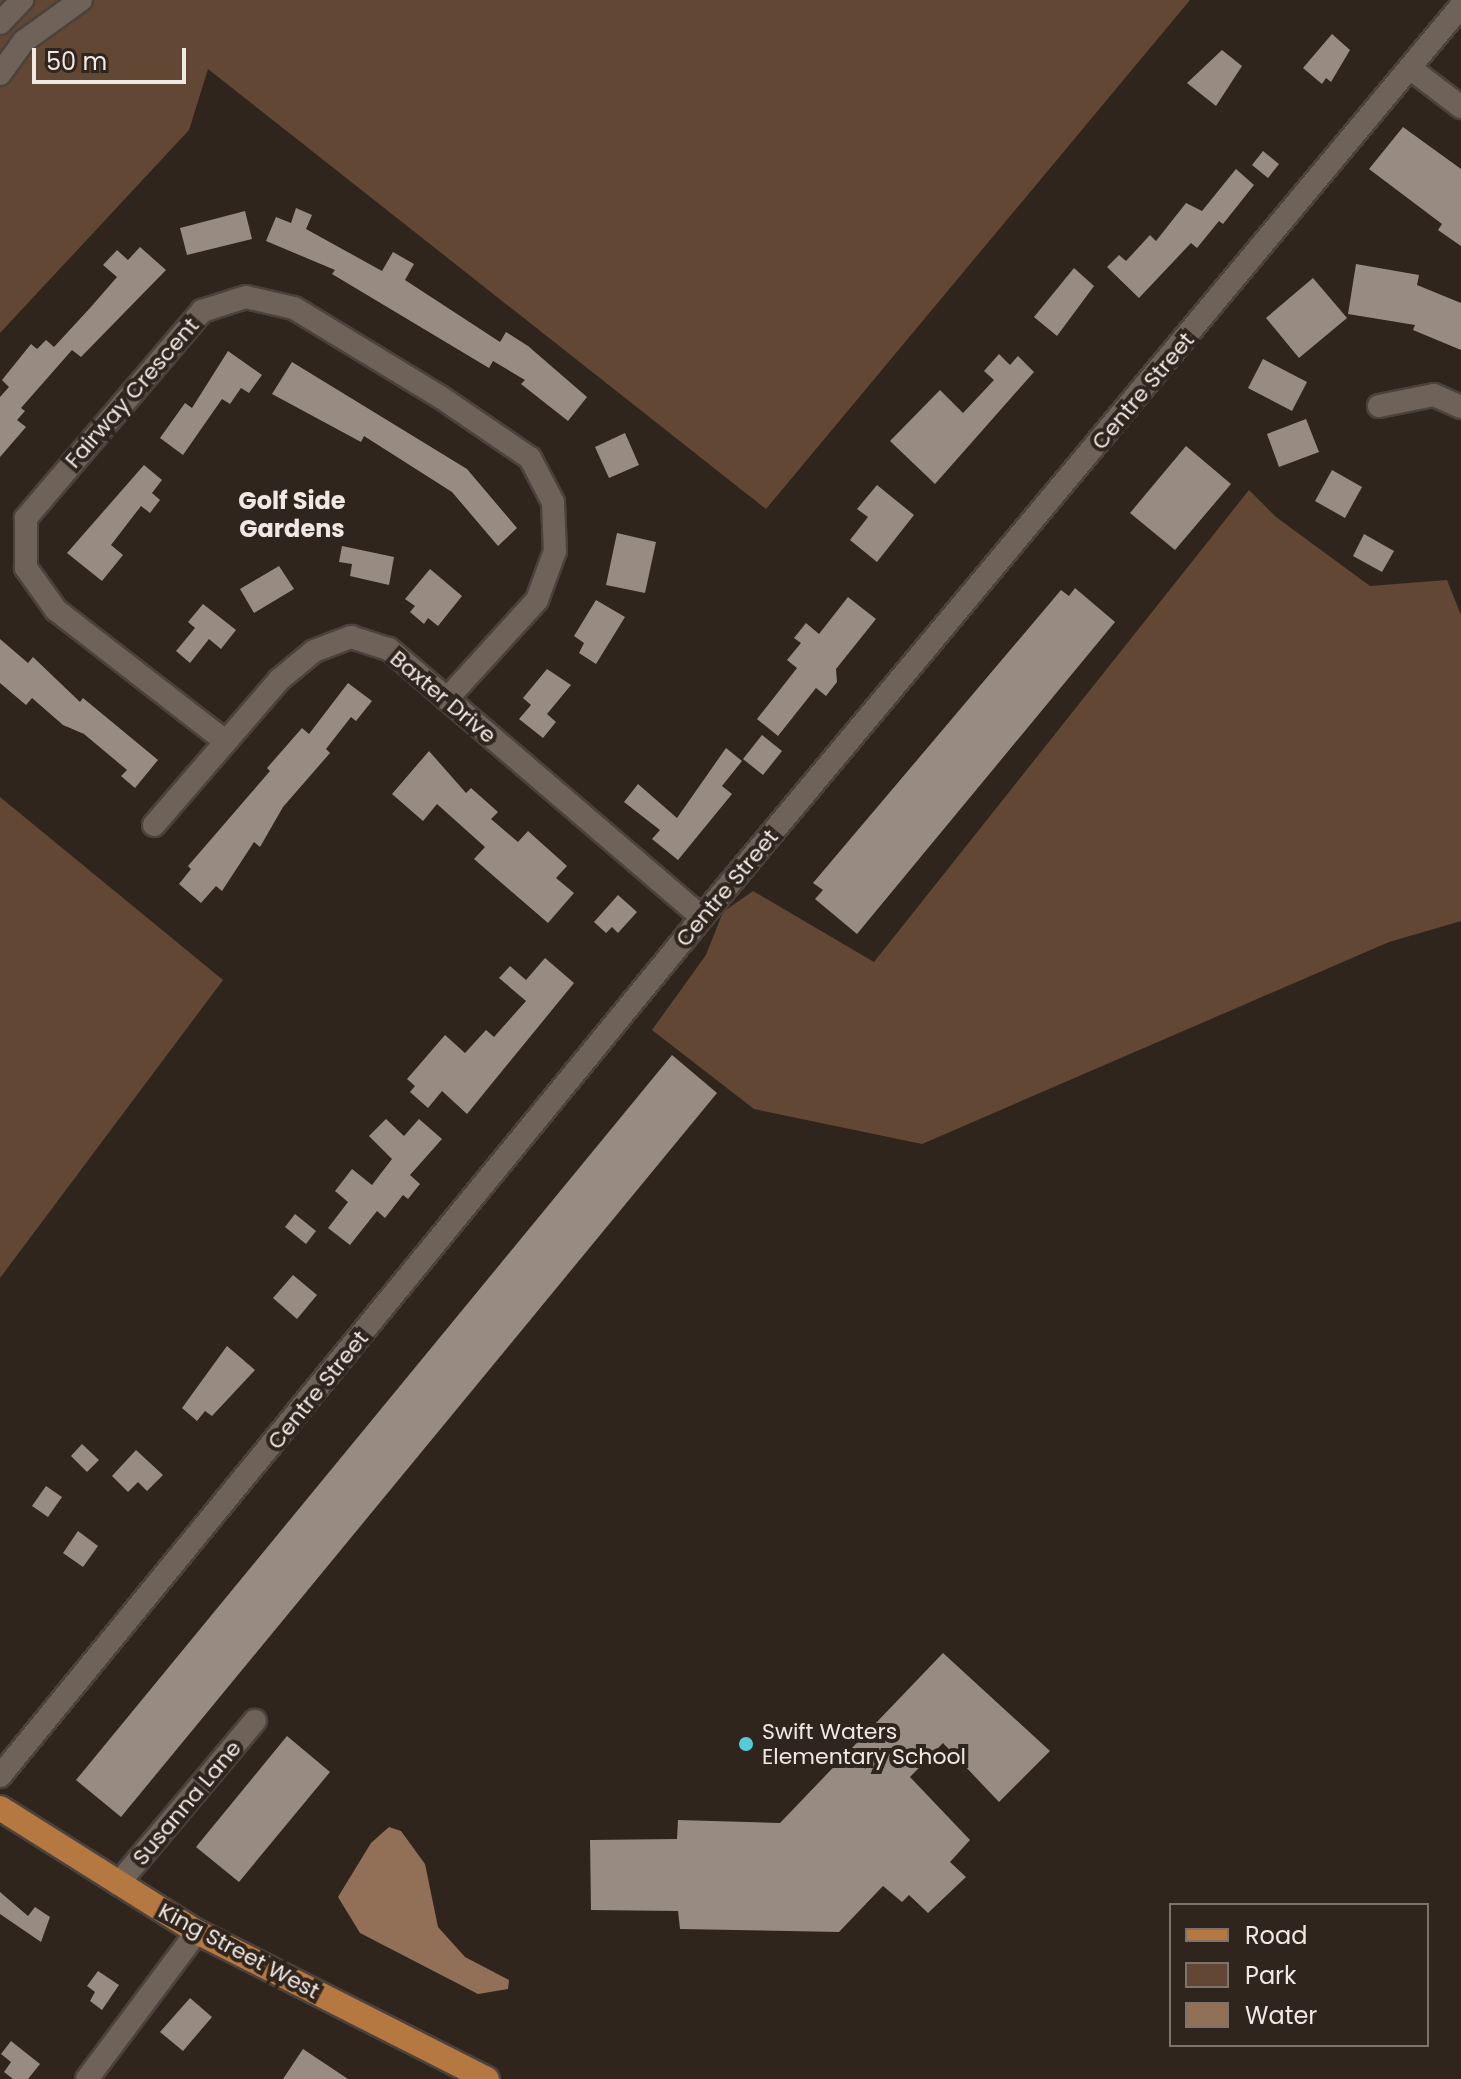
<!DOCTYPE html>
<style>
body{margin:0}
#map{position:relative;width:1461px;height:2079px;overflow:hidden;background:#30251d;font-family:Poppins,sans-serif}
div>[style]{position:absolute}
.green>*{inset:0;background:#624834}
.water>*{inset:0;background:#917057}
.building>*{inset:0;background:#988b81}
.roads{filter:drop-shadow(2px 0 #4c423c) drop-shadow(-2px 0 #4c423c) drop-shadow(0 2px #4c423c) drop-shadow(0 -2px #4c423c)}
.minor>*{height:22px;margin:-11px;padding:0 11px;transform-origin:11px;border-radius:11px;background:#6f6259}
.major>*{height:24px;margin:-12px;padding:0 12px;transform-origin:12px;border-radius:12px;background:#b67841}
.dots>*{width:22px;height:22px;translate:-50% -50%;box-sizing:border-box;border:4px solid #30251d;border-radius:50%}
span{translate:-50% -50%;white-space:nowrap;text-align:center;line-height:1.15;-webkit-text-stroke:8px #30251d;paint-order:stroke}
.street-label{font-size:22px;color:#f0e8e3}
.poi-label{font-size:22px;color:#f0e8e3}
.left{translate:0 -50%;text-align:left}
.neighbourhood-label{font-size:24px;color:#f0e8e3;font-weight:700}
.legend{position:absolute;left:1169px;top:1903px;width:260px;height:144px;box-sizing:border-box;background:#30251d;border:2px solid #7d736c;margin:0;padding:10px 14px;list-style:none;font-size:24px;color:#f0e8e3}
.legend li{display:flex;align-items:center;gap:16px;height:40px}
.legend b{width:40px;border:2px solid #7d736c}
.scale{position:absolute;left:32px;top:48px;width:154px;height:36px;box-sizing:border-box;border:4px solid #f0e8e3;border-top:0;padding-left:10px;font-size:24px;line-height:28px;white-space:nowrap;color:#f0e8e3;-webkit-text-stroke:6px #30251d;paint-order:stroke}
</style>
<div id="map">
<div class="green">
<div style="clip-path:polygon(0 0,1190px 0,766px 509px,208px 69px,189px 130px,0 333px)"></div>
<div style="clip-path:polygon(1249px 490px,1276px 517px,1370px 586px,1447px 580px,1461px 615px,1461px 921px,1389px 942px,922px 1144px,754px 1109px,652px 1030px,706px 955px,723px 912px,753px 891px,874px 962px)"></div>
<div style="clip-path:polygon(0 797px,223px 980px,0 1278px)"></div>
</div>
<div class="water">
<div style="clip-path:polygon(389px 1827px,401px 1831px,425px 1864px,438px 1927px,465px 1957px,509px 1980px,508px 1989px,478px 1994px,360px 1933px,338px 1897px,371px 1843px)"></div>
</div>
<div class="building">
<div style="clip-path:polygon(1332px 34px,1350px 50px,1331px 82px,1326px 78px,1322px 84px,1303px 68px)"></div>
<div style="clip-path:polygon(1222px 50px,1242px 66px,1216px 106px,1187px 83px)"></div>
<div style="clip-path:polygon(1403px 127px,1461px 169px,1461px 246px,1438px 230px,1442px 224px,1369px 169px)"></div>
<div style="clip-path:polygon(1263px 151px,1279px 164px,1268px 178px,1252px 165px)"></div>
<div style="clip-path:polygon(1236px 169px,1254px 185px,1223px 224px,1219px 221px,1197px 248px,1191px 243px,1139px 298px,1107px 267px,1119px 255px,1126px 261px,1150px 235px,1156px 241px,1186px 203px,1202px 211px)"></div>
<div style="clip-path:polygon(296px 208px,312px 215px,306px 229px,382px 271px,393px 252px,414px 264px,405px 280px,500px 342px,506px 332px,528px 346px,587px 397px,568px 421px,521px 384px,525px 380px,493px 361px,489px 368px,332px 274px,335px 270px,266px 241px,276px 217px,291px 223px)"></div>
<div style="clip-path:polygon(245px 211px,252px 239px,187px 255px,180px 228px)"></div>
<div style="clip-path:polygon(140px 247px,166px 270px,81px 357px,72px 350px,21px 408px,25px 411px,17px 420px,26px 427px,0 457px,0 397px,9px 387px,2px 380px,31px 344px,37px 349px,46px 340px,54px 347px,90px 308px,117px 277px,103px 265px,117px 250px,128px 260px)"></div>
<div style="clip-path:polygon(1356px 264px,1419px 275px,1417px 285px,1461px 303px,1461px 350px,1413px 330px,1415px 325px,1348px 314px)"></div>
<div style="clip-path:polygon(1074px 268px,1094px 286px,1057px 336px,1034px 317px)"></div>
<div style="clip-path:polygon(1313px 278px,1347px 318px,1299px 358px,1266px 318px)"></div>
<div style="clip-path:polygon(228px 351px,262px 375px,249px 393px,241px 388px,230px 404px,222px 399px,183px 455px,160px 438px,185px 403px,192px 408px)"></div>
<div style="clip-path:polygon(999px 354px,1010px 365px,1018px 356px,1034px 372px,935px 484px,890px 441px,940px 390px,963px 413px,994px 380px,984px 371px)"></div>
<div style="clip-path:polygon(1263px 359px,1307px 382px,1292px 411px,1248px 388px)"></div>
<div style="clip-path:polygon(292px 362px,467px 469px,517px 528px,498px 546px,452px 492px,364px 436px,361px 442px,272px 394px)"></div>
<div style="clip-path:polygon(1306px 419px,1319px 452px,1279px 467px,1267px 434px)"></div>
<div style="clip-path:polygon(625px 433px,639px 465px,609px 478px,595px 447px)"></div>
<div style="clip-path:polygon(1186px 446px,1231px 484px,1175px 550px,1130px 513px)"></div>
<div style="clip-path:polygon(144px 465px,162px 480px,152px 493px,160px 500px,150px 513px,141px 506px,111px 545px,123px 555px,102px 581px,67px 553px)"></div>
<div style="clip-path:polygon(1332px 470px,1362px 487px,1345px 518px,1315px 501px)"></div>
<div style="clip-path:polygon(877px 485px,914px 515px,877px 562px,850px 540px,868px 517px,857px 509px)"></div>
<div style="clip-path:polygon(617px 533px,656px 542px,645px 593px,606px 585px)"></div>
<div style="clip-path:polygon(1364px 534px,1394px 551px,1382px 572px,1353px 556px)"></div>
<div style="clip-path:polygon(342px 546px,394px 557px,389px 585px,350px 576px,352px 564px,339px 562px)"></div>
<div style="clip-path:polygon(279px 566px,294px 589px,254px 613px,240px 589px)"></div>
<div style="clip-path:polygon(430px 569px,462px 596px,438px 626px,428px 618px,424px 624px,410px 612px,415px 606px,405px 599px)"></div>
<div style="clip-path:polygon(1075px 588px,1115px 622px,857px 934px,815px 899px,823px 890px,813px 883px,1061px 590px,1069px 596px)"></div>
<div style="clip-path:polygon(848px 597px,876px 619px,836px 669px,837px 682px,826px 696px,816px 688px,778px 736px,757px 719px,797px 668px,787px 660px,801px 643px,794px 638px,806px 623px,819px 634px)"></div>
<div style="clip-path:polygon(596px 600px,625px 617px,596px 664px,579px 653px,584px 643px,574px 636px)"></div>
<div style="clip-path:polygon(203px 604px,236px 630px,221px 649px,209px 639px,190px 663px,176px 651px,195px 628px,188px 622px)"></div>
<div style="clip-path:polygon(0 639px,28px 663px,33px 657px,80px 702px,83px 698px,158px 760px,135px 788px,121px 776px,127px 770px,84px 734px,63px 725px,32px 698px,26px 705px,0 683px)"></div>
<div style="clip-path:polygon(547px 669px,571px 685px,547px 714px,556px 722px,543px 738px,519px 719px,531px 705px,523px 698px)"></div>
<div style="clip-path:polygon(348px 683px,372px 701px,356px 721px,351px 717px,326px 749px,330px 753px,283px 807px,260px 847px,254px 842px,222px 891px,216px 886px,201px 903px,179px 884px,191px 869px,188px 866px,270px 771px,267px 768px,302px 728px,309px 734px)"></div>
<div style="clip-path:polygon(762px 735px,782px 751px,763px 775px,743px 759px)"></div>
<div style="clip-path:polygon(726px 748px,742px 761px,722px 786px,732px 794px,678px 860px,652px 839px,660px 830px,624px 802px,638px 784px,677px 818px)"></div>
<div style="clip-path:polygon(429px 751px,466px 793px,471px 788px,498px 812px,491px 819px,518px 842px,528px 831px,567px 866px,556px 878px,574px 893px,548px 923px,474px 859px,485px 847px,437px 804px,423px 821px,392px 794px)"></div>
<div style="clip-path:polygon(618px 895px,637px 912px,618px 933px,612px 927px,606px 933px,594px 922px)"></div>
<div style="clip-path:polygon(545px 958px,574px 983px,467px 1114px,442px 1091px,428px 1108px,410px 1092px,415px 1086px,407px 1079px,445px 1035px,465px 1053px,486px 1030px,494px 1037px,526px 1001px,499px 978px,510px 966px,526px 980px)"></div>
<div style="clip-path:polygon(672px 1055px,717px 1093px,121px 1817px,76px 1780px)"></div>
<div style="clip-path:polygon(386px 1119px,404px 1136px,419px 1119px,442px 1139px,410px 1175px,420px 1184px,408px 1199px,403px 1195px,385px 1218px,377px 1211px,350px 1245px,328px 1228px,348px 1202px,335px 1191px,352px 1169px,372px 1185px,392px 1159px,369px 1136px)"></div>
<div style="clip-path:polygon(295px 1214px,316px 1231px,306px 1244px,285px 1227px)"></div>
<div style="clip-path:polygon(293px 1275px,317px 1295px,297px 1319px,273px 1298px)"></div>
<div style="clip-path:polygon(227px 1346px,255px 1370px,212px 1416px,205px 1411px,197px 1421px,182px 1408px)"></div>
<div style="clip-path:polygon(82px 1444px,99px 1460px,87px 1472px,71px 1456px)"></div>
<div style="clip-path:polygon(136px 1450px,163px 1475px,147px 1491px,138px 1482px,128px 1492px,112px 1476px)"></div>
<div style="clip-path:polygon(46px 1486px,62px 1497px,48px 1517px,32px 1506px)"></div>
<div style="clip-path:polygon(78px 1531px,98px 1546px,83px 1567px,63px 1553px)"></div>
<div style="clip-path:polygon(943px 1653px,1050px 1751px,999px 1802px,943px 1743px,910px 1777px,970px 1840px,950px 1862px,966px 1877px,928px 1913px,909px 1895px,902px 1902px,883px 1886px,839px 1932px,680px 1929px,678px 1911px,591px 1910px,590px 1840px,677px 1839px,678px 1820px,780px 1823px)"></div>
<div style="clip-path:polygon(287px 1736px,330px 1772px,239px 1882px,196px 1847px)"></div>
<div style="clip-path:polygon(0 1892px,28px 1916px,35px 1907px,50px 1917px,41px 1942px,0 1914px)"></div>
<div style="clip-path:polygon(98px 1971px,119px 1985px,102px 2010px,90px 2001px,95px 1992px,87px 1986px)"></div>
<div style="clip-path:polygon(190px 1998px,212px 2017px,183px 2051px,160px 2032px)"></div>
<div style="clip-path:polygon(11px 2041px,40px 2064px,28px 2079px,13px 2079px,4px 2072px,11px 2062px,1px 2054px)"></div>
<div style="clip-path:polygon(303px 2049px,348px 2079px,283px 2079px)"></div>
</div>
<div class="roads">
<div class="minor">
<div style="left:0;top:23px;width:32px;rotate:-46deg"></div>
<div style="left:1411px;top:69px;width:63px;rotate:37.2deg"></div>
<div style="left:0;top:74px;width:41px;rotate:-54deg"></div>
<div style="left:24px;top:41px;width:70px;rotate:-35.7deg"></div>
<div style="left:1379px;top:406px;width:56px;rotate:-11.3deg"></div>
<div style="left:1434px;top:395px;width:30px;rotate:24deg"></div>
<div style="left:225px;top:741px;width:214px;rotate:-142.2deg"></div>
<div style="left:56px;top:610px;width:52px;rotate:-125.5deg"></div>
<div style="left:26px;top:568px;width:50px;rotate:-90deg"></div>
<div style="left:26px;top:518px;width:272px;rotate:-49.6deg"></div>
<div style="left:202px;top:311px;width:46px;rotate:-17.7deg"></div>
<div style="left:246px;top:297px;width:49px;rotate:12.9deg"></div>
<div style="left:294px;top:308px;width:170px;rotate:31.3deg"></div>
<div style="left:439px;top:396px;width:110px;rotate:34.3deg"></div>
<div style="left:530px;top:458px;width:50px;rotate:62.4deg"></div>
<div style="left:553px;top:502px;width:49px;rotate:87.7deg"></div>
<div style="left:555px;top:551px;width:52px;rotate:110.2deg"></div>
<div style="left:537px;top:600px;width:134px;rotate:132.3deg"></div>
<div style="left:154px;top:825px;width:191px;rotate:-49.2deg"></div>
<div style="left:279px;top:680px;width:45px;rotate:-39.6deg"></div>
<div style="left:314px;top:651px;width:40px;rotate:-21deg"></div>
<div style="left:351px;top:637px;width:40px;rotate:18deg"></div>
<div style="left:389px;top:649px;width:412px;rotate:40.6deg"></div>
<div style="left:0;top:1776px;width:1109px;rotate:-50.74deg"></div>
<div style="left:702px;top:917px;width:1186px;rotate:-50.2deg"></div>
<div style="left:118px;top:1884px;width:213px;rotate:-50deg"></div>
<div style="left:87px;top:2079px;width:184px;rotate:-53.2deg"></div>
</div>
<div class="major">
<div style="left:0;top:1808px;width:233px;rotate:32.2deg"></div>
<div style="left:197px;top:1932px;width:325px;rotate:26.9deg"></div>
</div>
</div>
<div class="dots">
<div style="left:746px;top:1744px;background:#53cbdb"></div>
</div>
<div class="street-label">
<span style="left:1143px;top:391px;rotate:-50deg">Centre Street</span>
<span style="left:132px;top:393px;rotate:-49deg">Fairway Crescent</span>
<span style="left:443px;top:697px;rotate:40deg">Baxter Drive</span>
<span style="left:727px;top:888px;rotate:-50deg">Centre Street</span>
<span style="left:318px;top:1390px;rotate:-51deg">Centre Street</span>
<span style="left:187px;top:1803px;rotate:-50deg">Susanna Lane</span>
<span style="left:239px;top:1951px;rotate:28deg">King Street West</span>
</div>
<div class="poi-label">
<span class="left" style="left:762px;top:1744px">Swift Waters<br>Elementary School</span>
</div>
<div class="neighbourhood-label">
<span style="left:292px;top:515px">Golf Side<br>Gardens</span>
</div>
<ul class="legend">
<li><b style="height:10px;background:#b67841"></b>Road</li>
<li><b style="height:22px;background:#624834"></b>Park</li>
<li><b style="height:22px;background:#917057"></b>Water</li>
</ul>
<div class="scale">50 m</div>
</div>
